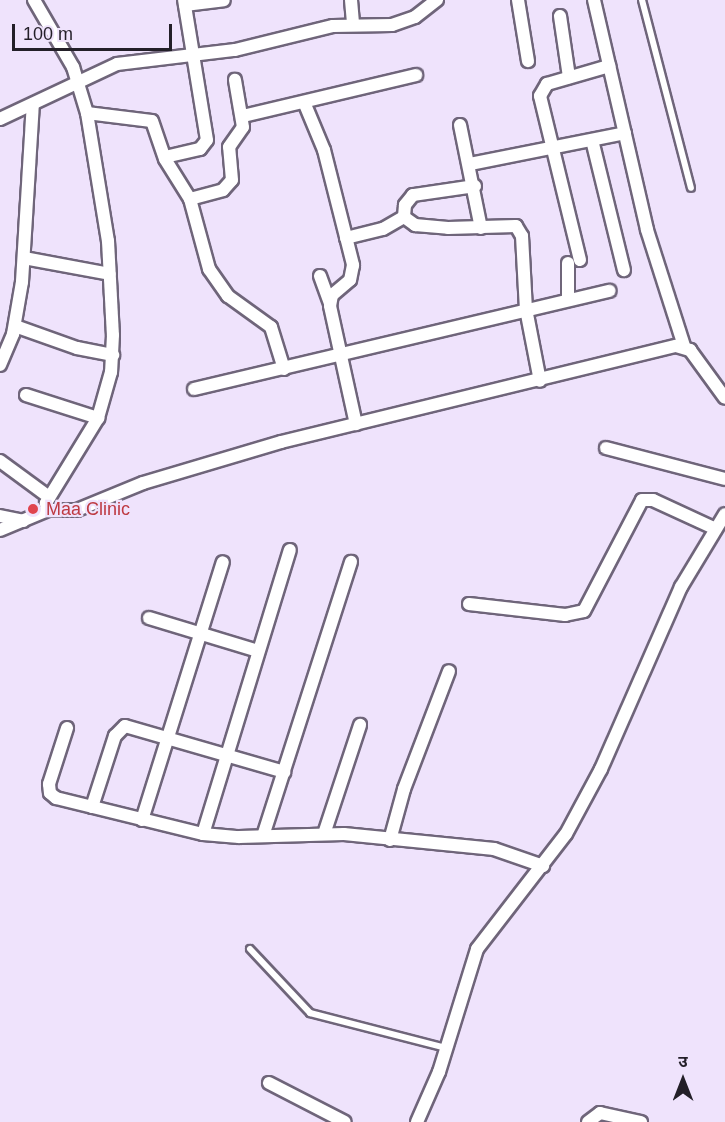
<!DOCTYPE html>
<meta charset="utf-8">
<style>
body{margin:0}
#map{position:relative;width:725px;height:1122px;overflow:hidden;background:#efe3fc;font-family:Arial,"Noto Sans Devanagari",sans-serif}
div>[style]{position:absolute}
.roads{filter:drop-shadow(2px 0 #6f657a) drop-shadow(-2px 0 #6f657a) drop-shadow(0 2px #6f657a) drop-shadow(0 -2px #6f657a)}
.lane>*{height:6px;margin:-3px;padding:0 3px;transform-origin:3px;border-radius:3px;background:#fff}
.street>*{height:12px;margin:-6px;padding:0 6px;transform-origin:6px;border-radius:6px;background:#fff}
.dots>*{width:16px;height:16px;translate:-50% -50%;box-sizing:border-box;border:3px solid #efe3fc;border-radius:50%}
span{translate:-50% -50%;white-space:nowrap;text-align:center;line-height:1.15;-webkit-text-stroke:4.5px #efe3fc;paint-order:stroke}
.health-label{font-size:18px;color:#be3a42}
.left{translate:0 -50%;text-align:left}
.north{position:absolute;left:653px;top:1050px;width:60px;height:60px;-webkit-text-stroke:4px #efe3fc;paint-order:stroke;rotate:0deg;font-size:16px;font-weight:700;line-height:24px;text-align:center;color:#231f28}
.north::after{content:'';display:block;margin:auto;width:21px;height:27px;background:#231f28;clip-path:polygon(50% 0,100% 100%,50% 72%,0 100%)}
.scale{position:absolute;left:12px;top:24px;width:160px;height:27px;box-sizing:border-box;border:3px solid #231f28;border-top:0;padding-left:8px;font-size:18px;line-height:21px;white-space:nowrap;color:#231f28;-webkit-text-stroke:4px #efe3fc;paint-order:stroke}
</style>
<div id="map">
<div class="roads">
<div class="lane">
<div style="left:642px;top:0;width:194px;rotate:75.4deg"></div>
<div style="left:250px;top:949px;width:88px;rotate:46.8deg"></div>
<div style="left:310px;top:1013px;width:140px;rotate:14.4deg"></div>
</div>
<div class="street">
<div style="left:34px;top:0;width:78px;rotate:59.8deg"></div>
<div style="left:73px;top:67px;width:48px;rotate:73.1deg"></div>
<div style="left:87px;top:113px;width:130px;rotate:80.7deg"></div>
<div style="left:108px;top:241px;width:94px;rotate:87deg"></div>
<div style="left:113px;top:335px;width:37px;rotate:93deg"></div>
<div style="left:111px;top:372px;width:48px;rotate:105.8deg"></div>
<div style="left:98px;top:418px;width:100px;rotate:121.5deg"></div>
<div style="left:46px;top:503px;width:7px;rotate:74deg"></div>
<div style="left:48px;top:510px;width:29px"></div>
<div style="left:77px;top:510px;width:71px;rotate:-22.2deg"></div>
<div style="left:143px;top:483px;width:144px;rotate:-16.5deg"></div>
<div style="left:281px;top:442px;width:406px;rotate:-13.7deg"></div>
<div style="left:676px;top:346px;width:15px;rotate:16deg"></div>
<div style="left:690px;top:350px;width:59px;rotate:53.9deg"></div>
<div style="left:351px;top:0;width:25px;rotate:85deg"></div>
<div style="left:518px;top:0;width:62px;rotate:80.7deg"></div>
<div style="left:594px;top:0;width:236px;rotate:77deg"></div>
<div style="left:647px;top:230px;width:122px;rotate:72.3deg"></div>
<div style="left:185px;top:5px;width:39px;rotate:-7deg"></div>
<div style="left:560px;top:16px;width:62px;rotate:81.6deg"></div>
<div style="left:304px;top:102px;width:52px;rotate:67.4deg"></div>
<div style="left:324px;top:150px;width:119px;rotate:75.8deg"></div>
<div style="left:353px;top:265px;width:15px;rotate:101deg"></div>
<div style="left:350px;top:280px;width:23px;rotate:140deg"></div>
<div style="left:332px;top:295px;width:11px;rotate:100deg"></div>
<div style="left:330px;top:306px;width:121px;rotate:77.6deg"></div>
<div style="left:87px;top:113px;width:65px;rotate:7deg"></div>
<div style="left:152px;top:121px;width:40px;rotate:71.1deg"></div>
<div style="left:165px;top:159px;width:47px;rotate:58deg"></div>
<div style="left:190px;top:199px;width:73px;rotate:74.8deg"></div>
<div style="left:209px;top:269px;width:33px;rotate:55deg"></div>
<div style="left:228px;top:296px;width:53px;rotate:35.8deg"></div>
<div style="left:271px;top:327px;width:44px;rotate:72.8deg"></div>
<div style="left:243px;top:116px;width:178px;rotate:-13.3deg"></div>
<div style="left:0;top:119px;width:129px;rotate:-25.2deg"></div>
<div style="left:117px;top:64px;width:119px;rotate:-6.8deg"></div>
<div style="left:235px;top:50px;width:101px;rotate:-13.8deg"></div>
<div style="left:333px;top:26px;width:59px;rotate:-1deg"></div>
<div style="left:392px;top:25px;width:24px;rotate:-19deg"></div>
<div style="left:415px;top:17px;width:28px;rotate:-38deg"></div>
<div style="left:460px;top:125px;width:105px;rotate:78.5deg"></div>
<div style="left:592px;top:140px;width:134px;rotate:76.2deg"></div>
<div style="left:165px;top:157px;width:36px;rotate:-13deg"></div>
<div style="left:200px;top:149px;width:11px;rotate:-52deg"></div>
<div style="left:207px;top:140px;width:142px;rotate:-99.3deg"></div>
<div style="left:470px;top:164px;width:158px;rotate:-11.3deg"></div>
<div style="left:475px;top:186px;width:63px;rotate:171.7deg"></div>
<div style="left:413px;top:195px;width:13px;rotate:129deg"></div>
<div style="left:405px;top:205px;width:12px;rotate:95deg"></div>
<div style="left:404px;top:217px;width:14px;rotate:36deg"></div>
<div style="left:415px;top:225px;width:33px;rotate:5deg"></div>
<div style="left:448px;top:228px;width:68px;rotate:-1.7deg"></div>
<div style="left:516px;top:226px;width:12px;rotate:59deg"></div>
<div style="left:522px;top:236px;width:73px;rotate:86.9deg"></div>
<div style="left:526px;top:309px;width:73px;rotate:79deg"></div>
<div style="left:190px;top:199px;width:34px;rotate:-15deg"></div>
<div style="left:223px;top:190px;width:13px;rotate:-48deg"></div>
<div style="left:232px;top:180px;width:33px;rotate:-95deg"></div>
<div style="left:229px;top:147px;width:24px;rotate:-55deg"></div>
<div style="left:243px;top:127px;width:48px;rotate:-99.7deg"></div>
<div style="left:346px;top:238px;width:38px;rotate:-14deg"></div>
<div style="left:383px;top:229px;width:24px;rotate:-30deg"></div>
<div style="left:24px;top:258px;width:87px;rotate:10.5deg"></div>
<div style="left:580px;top:260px;width:169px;rotate:-103.7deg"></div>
<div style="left:540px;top:96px;width:14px;rotate:-60deg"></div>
<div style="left:547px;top:84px;width:65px;rotate:-16.2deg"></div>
<div style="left:568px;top:263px;width:37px;rotate:90deg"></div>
<div style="left:320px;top:276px;width:29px;rotate:70deg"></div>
<div style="left:15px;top:326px;width:66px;rotate:19.5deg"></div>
<div style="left:77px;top:348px;width:37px;rotate:11deg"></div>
<div style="left:0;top:365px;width:34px;rotate:-67deg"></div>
<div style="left:13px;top:334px;width:53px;rotate:-80.2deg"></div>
<div style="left:22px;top:282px;width:178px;rotate:-86.5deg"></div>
<div style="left:194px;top:389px;width:427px;rotate:-13.3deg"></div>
<div style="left:26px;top:395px;width:76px;rotate:17.7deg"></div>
<div style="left:606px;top:448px;width:123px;rotate:14.6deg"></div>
<div style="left:0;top:461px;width:61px;rotate:36.3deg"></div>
<div style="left:0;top:516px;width:24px;rotate:12deg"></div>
<div style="left:0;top:530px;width:52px;rotate:-22.6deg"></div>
<div style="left:469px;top:604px;width:97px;rotate:6.5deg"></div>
<div style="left:565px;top:615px;width:19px;rotate:-12deg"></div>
<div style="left:584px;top:611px;width:125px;rotate:-62.4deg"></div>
<div style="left:642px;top:500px;width:11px"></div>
<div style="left:653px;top:500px;width:69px;rotate:24.7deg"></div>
<div style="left:149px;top:618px;width:114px;rotate:16.8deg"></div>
<div style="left:67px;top:728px;width:59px;rotate:107.8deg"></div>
<div style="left:49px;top:784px;width:9px;rotate:84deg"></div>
<div style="left:50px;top:793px;width:8px;rotate:40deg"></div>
<div style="left:56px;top:798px;width:151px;rotate:13.8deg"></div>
<div style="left:203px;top:834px;width:36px;rotate:5deg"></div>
<div style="left:239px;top:837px;width:105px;rotate:-1.6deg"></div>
<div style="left:344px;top:834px;width:151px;rotate:5.7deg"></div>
<div style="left:494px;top:849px;width:52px;rotate:19.1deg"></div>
<div style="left:92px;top:807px;width:75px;rotate:-72.1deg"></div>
<div style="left:115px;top:736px;width:14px;rotate:-45deg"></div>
<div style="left:125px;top:726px;width:166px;rotate:16.1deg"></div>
<div style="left:142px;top:820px;width:270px;rotate:-72.6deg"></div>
<div style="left:203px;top:834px;width:297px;rotate:-73deg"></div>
<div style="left:324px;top:834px;width:115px;rotate:-71.7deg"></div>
<div style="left:263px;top:836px;width:288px;rotate:-72.2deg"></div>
<div style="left:390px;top:840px;width:53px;rotate:-74.6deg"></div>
<div style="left:404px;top:789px;width:126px;rotate:-69.1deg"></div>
<div style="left:269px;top:1083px;width:85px;rotate:27.2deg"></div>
<div style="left:417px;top:1122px;width:55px;rotate:-66.3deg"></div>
<div style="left:439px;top:1072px;width:129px;rotate:-72.8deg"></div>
<div style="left:477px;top:949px;width:145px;rotate:-52.3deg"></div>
<div style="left:566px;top:834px;width:74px;rotate:-61.7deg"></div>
<div style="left:601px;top:769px;width:199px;rotate:-66.3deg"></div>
<div style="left:681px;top:587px;width:85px;rotate:-58.9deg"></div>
<div style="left:588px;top:1122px;width:15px;rotate:-37deg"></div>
<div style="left:600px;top:1113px;width:42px;rotate:12.4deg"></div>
</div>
</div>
<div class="dots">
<div style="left:33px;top:509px;background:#e0444e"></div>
</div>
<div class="health-label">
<span class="left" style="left:46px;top:509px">Maa Clinic</span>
</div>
<div class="north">उ</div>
<div class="scale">100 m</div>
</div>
